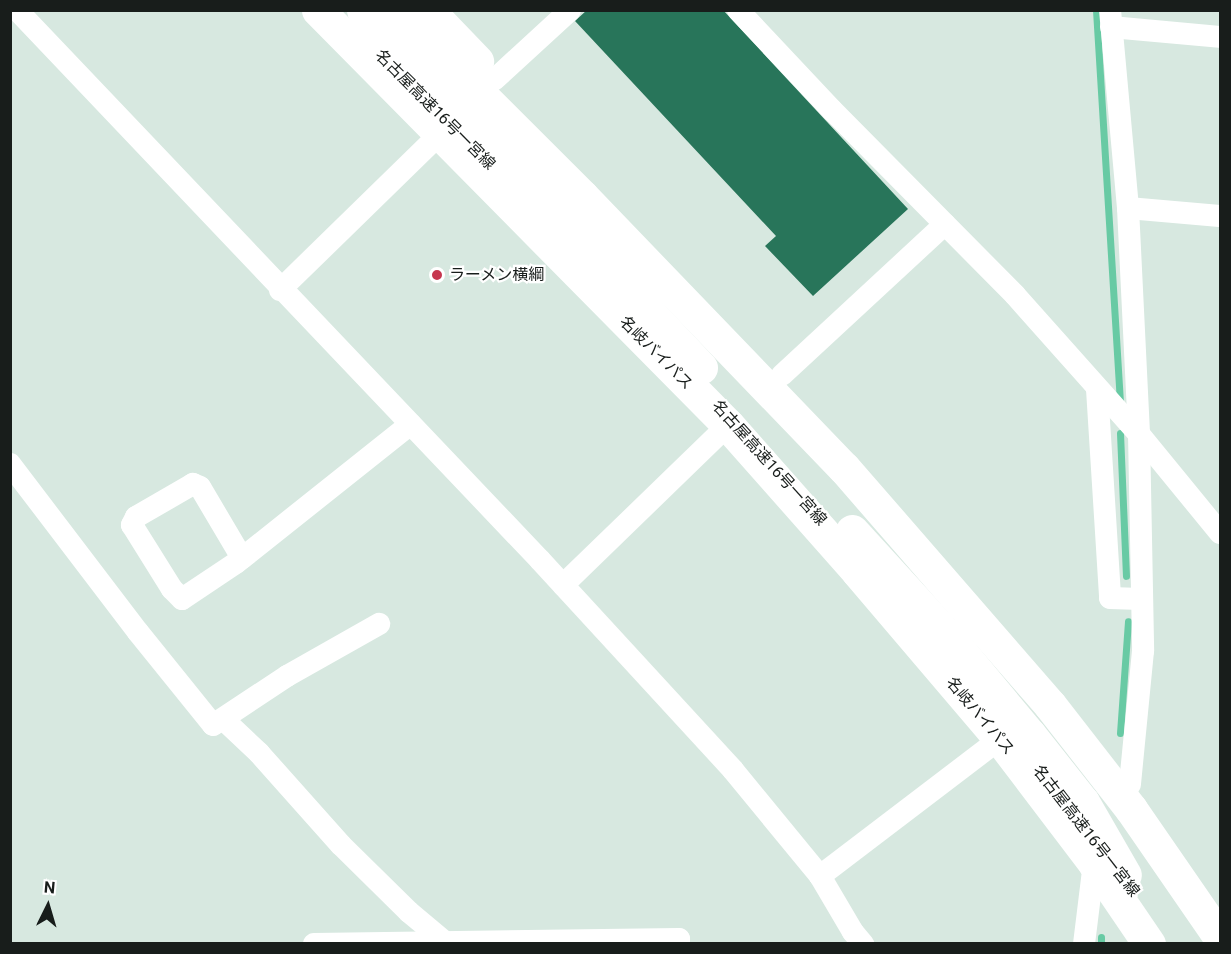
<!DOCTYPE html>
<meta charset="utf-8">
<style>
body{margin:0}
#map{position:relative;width:1231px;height:954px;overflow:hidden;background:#d7e8e0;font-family:Roboto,"Noto Sans JP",sans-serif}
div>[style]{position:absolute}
.stream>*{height:7px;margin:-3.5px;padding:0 3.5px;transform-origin:3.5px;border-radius:3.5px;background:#68caa4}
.building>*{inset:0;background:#28755a}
.minor>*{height:22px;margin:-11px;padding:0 11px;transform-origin:11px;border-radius:11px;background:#fff}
.highway>*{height:33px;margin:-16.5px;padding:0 16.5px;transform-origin:16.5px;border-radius:16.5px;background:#fff}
.dots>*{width:16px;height:16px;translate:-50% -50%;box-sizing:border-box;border:3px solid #fff;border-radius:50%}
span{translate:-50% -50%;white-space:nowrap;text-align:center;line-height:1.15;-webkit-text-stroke:4.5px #fff;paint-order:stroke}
.street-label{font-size:16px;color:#181d1b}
.poi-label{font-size:16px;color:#181d1b}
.left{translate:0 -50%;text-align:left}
.frame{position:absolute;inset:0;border:12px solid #181d1b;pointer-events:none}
.north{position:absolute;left:18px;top:876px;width:60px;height:60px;-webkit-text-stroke:4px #fff;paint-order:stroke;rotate:5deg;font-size:16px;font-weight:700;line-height:24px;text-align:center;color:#181d1b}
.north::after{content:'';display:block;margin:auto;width:21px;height:27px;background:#181d1b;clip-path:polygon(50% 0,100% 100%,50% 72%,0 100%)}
</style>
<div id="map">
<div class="stream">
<div style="left:1096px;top:10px;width:392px;rotate:86.5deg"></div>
<div style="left:1120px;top:433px;width:143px;rotate:87.6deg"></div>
<div style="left:1120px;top:733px;width:112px;rotate:-85.9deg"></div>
<div style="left:1101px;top:944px;width:7px;rotate:-90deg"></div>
</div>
<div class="building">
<div style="clip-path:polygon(587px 10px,723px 10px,908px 209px,813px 296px,765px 246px,776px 236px,575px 21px)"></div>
</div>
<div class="minor">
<div style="left:17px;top:10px;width:759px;rotate:46.44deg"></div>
<div style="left:540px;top:560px;width:285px;rotate:47.4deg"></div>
<div style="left:733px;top:770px;width:137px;rotate:50.6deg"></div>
<div style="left:820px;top:876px;width:65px;rotate:59.5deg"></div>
<div style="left:853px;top:932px;width:16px;rotate:50deg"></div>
<div style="left:738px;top:10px;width:137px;rotate:46.8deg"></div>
<div style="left:832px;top:110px;width:260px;rotate:45.3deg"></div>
<div style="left:1015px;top:295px;width:186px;rotate:48.3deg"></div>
<div style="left:1139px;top:434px;width:128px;rotate:50.7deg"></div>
<div style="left:1110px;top:10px;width:199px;rotate:84.8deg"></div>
<div style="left:1128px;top:208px;width:92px;rotate:5deg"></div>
<div style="left:1111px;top:27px;width:109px;rotate:5.2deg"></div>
<div style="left:494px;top:80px;width:103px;rotate:-42.6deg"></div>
<div style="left:1128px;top:208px;width:226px;rotate:87.2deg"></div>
<div style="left:1139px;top:434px;width:217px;rotate:88.9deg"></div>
<div style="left:1143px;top:651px;width:134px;rotate:95.6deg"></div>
<div style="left:280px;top:290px;width:222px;rotate:-44.3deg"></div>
<div style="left:782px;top:375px;width:222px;rotate:-42.8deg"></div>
<div style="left:1097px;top:389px;width:209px;rotate:86.4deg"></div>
<div style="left:1110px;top:598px;width:31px;rotate:2deg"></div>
<div style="left:10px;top:464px;width:211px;rotate:52.7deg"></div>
<div style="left:138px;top:632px;width:119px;rotate:51.1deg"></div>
<div style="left:213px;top:725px;width:89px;rotate:-33.5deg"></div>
<div style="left:287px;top:676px;width:106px;rotate:-29.5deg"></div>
<div style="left:242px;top:558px;width:82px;rotate:-120.6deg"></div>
<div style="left:200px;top:487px;width:8px;rotate:-157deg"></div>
<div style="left:193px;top:484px;width:66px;rotate:149.9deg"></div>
<div style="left:136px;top:517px;width:9px;rotate:117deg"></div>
<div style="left:132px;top:525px;width:75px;rotate:58deg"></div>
<div style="left:172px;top:589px;width:14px;rotate:45deg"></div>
<div style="left:182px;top:599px;width:65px;rotate:-33.7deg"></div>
<div style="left:236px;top:563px;width:223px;rotate:-38.5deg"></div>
<div style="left:563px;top:585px;width:230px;rotate:-44.1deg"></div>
<div style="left:223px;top:719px;width:50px;rotate:43.4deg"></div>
<div style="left:259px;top:753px;width:123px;rotate:48.3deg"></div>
<div style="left:341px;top:845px;width:95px;rotate:44.6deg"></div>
<div style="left:409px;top:912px;width:47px;rotate:39.8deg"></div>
<div style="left:820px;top:876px;width:226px;rotate:-37.3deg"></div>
<div style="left:314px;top:944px;width:365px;rotate:-0.8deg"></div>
<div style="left:679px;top:939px;width:5px;rotate:90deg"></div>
<div style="left:1084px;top:944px;width:82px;rotate:-83deg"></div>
</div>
<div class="highway">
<div style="left:318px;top:10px;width:583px;rotate:45.35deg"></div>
<div style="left:728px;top:425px;width:195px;rotate:48.5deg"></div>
<div style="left:857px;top:571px;width:221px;rotate:49.6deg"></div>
<div style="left:1000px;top:739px;width:156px;rotate:52.8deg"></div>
<div style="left:1094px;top:863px;width:98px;rotate:55.8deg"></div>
<div style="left:363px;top:10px;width:492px;rotate:46.6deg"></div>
<div style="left:396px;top:10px;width:263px;rotate:45deg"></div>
<div style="left:582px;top:196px;width:378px;rotate:46.1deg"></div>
<div style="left:844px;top:468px;width:314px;rotate:49deg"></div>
<div style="left:1050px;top:705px;width:132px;rotate:52.1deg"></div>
<div style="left:1131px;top:809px;width:157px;rotate:55.4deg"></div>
<div style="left:428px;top:10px;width:71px;rotate:46.1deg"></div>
<div style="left:852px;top:531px;width:139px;rotate:47.6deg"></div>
<div style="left:946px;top:634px;width:131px;rotate:50.3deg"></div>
<div style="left:1030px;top:735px;width:85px;rotate:51.7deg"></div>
<div style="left:1083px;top:802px;width:84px;rotate:60.1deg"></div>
</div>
<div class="dots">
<div style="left:437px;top:275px;background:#c6364e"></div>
</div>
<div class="street-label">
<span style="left:435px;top:110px;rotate:45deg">名古屋高速16号一宮線</span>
<span style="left:656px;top:353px;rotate:45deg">名岐バイパス</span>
<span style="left:769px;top:463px;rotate:48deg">名古屋高速16号一宮線</span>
<span style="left:980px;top:716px;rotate:50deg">名岐バイパス</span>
<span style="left:1086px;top:831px;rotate:52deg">名古屋高速16号一宮線</span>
</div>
<div class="poi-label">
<span class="left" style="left:449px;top:275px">ラーメン横綱</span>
</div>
<div class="frame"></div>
<div class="north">N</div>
</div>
